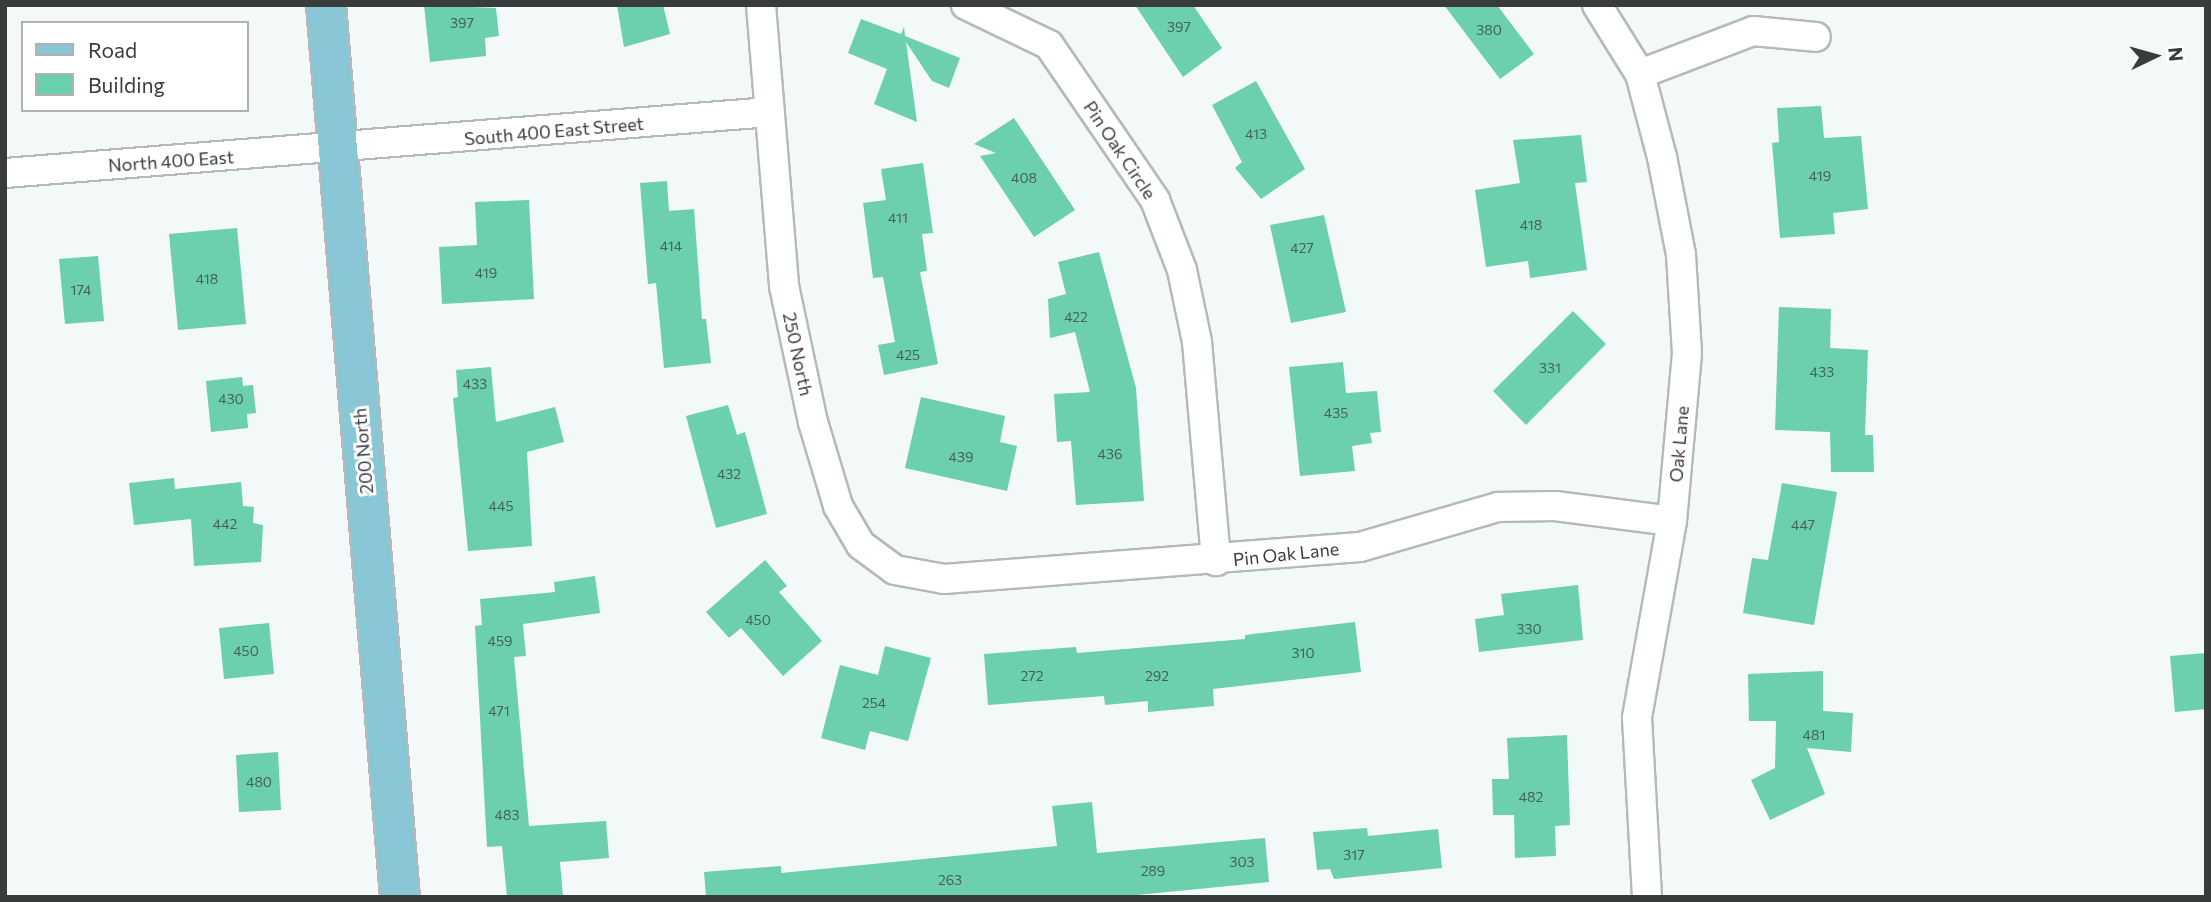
<!DOCTYPE html>
<style>
body{margin:0}
#map{position:relative;width:2211px;height:902px;overflow:hidden;background:#f2f9f8;font-family:Commissioner,sans-serif}
div>[style]{position:absolute}
.building>*{inset:0;background:#6bd0ab}
.roads{filter:drop-shadow(2px 0 #b4baba) drop-shadow(-2px 0 #b4baba) drop-shadow(0 2px #b4baba) drop-shadow(0 -2px #b4baba)}
.minor>*{height:28px;margin:-14px;padding:0 14px;transform-origin:14px;border-radius:14px;background:#fff}
.primary>*{height:38px;margin:-19px;padding:0 19px;transform-origin:19px;border-radius:19px;background:#89c7d7}
span{translate:-50% -50%;white-space:nowrap;text-align:center;line-height:1.15;-webkit-text-stroke:6px #fff;paint-order:stroke}
.number-label{font-size:14px;color:#466158}
.number-label span{-webkit-text-stroke-width:0}
.street-label{font-size:18px;color:#393c3c}
.frame{position:absolute;inset:0;border:7px solid #393c3c;pointer-events:none}
.legend{position:absolute;left:21px;top:21px;width:228px;height:91px;box-sizing:border-box;background:#fff;border:2px solid #b0b1b1;margin:0;padding:9px 12px;list-style:none;font-size:21px;color:#393c3c}
.legend li{display:flex;align-items:center;gap:14px;height:35px}
.legend b{width:35px;border:2px solid #b0b1b1}
.north{position:absolute;left:2120px;top:21px;width:70px;height:70px;-webkit-text-stroke:5px #fff;paint-order:stroke;rotate:85deg;font-size:19px;font-weight:700;line-height:28px;text-align:center;color:#393c3c}
.north::after{content:'';display:block;margin:auto;width:24px;height:32px;background:#393c3c;clip-path:polygon(50% 0,100% 100%,50% 72%,0 100%)}
</style>
<div id="map">
<div class="building">
<div style="clip-path:polygon(424px 5px,496px 8px,499px 36px,485px 38px,486px 56px,430px 62px)"></div>
<div style="clip-path:polygon(617px 5px,663px 5px,670px 34px,624px 47px)"></div>
<div style="clip-path:polygon(1135px 5px,1193px 5px,1222px 48px,1183px 77px)"></div>
<div style="clip-path:polygon(1444px 5px,1497px 5px,1534px 54px,1500px 79px)"></div>
<div style="clip-path:polygon(861px 19px,901px 34px,904px 27px,905px 36px,960px 58px,949px 88px,932px 81px,906px 42px,917px 122px,874px 104px,887px 69px,848px 53px)"></div>
<div style="clip-path:polygon(1256px 81px,1305px 169px,1261px 199px,1235px 168px,1242px 162px,1212px 105px)"></div>
<div style="clip-path:polygon(1821px 106px,1824px 138px,1861px 136px,1868px 209px,1833px 213px,1835px 234px,1780px 238px,1772px 143px,1779px 142px,1777px 108px)"></div>
<div style="clip-path:polygon(1014px 118px,1075px 210px,1034px 237px,980px 156px,996px 153px,974px 144px)"></div>
<div style="clip-path:polygon(1581px 135px,1587px 182px,1575px 183px,1587px 270px,1530px 278px,1528px 261px,1486px 267px,1475px 190px,1520px 183px,1513px 140px)"></div>
<div style="clip-path:polygon(923px 163px,933px 233px,922px 234px,927px 271px,920px 272px,938px 364px,884px 375px,878px 345px,895px 342px,883px 277px,873px 278px,863px 203px,886px 200px,881px 169px)"></div>
<div style="clip-path:polygon(667px 181px,669px 211px,694px 209px,702px 319px,706px 319px,711px 363px,664px 368px,656px 283px,648px 284px,640px 183px)"></div>
<div style="clip-path:polygon(529px 200px,534px 299px,442px 304px,439px 247px,477px 245px,475px 202px)"></div>
<div style="clip-path:polygon(1324px 215px,1346px 312px,1291px 323px,1270px 225px)"></div>
<div style="clip-path:polygon(237px 228px,246px 324px,178px 330px,169px 234px)"></div>
<div style="clip-path:polygon(1099px 252px,1136px 388px,1144px 501px,1076px 505px,1071px 441px,1057px 442px,1054px 394px,1090px 392px,1075px 332px,1050px 338px,1048px 299px,1066px 294px,1058px 262px)"></div>
<div style="clip-path:polygon(98px 256px,104px 321px,65px 324px,59px 259px)"></div>
<div style="clip-path:polygon(1779px 307px,1831px 309px,1830px 348px,1868px 350px,1865px 435px,1873px 435px,1874px 472px,1831px 472px,1830px 432px,1775px 430px)"></div>
<div style="clip-path:polygon(1573px 311px,1606px 344px,1526px 425px,1493px 391px)"></div>
<div style="clip-path:polygon(1343px 362px,1346px 393px,1377px 391px,1381px 432px,1370px 433px,1372px 443px,1352px 446px,1355px 471px,1300px 476px,1289px 367px)"></div>
<div style="clip-path:polygon(491px 367px,496px 422px,555px 407px,564px 442px,527px 452px,532px 546px,468px 551px,453px 398px,458px 397px,456px 370px)"></div>
<div style="clip-path:polygon(242px 377px,243px 386px,253px 385px,256px 413px,247px 414px,248px 428px,211px 432px,206px 381px)"></div>
<div style="clip-path:polygon(921px 397px,1005px 416px,1000px 442px,1017px 446px,1007px 491px,905px 468px)"></div>
<div style="clip-path:polygon(728px 405px,737px 435px,745px 432px,767px 514px,716px 528px,686px 416px)"></div>
<div style="clip-path:polygon(174px 478px,175px 489px,241px 482px,243px 506px,254px 507px,253px 523px,263px 525px,261px 562px,194px 566px,191px 519px,134px 525px,129px 483px)"></div>
<div style="clip-path:polygon(1782px 483px,1837px 492px,1814px 625px,1743px 613px,1752px 558px,1768px 560px)"></div>
<div style="clip-path:polygon(765px 560px,787px 586px,779px 592px,822px 641px,783px 676px,741px 628px,729px 638px,706px 612px)"></div>
<div style="clip-path:polygon(595px 576px,600px 613px,523px 624px,526px 656px,514px 657px,529px 826px,606px 821px,609px 858px,560px 862px,563px 897px,507px 897px,502px 846px,487px 847px,475px 626px,482px 625px,480px 599px,555px 592px,554px 582px)"></div>
<div style="clip-path:polygon(1578px 585px,1583px 640px,1479px 652px,1475px 619px,1504px 615px,1501px 594px)"></div>
<div style="clip-path:polygon(1355px 622px,1361px 672px,1213px 689px,1214px 706px,1148px 712px,1148px 701px,1105px 705px,1104px 696px,988px 705px,984px 654px,1076px 647px,1077px 653px,1245px 639px,1245px 635px)"></div>
<div style="clip-path:polygon(269px 623px,274px 674px,224px 679px,219px 628px)"></div>
<div style="clip-path:polygon(885px 646px,931px 658px,908px 741px,870px 731px,865px 750px,821px 738px,840px 665px,878px 675px)"></div>
<div style="clip-path:polygon(2206px 653px,2206px 709px,2175px 712px,2170px 656px)"></div>
<div style="clip-path:polygon(1823px 671px,1823px 711px,1853px 713px,1851px 752px,1807px 748px,1825px 794px,1770px 820px,1751px 780px,1775px 768px,1776px 721px,1749px 721px,1748px 674px)"></div>
<div style="clip-path:polygon(1567px 735px,1570px 825px,1555px 826px,1556px 856px,1515px 858px,1514px 815px,1493px 815px,1492px 779px,1509px 779px,1507px 738px)"></div>
<div style="clip-path:polygon(278px 752px,281px 810px,239px 812px,236px 755px)"></div>
<div style="clip-path:polygon(1092px 802px,1097px 853px,1265px 838px,1269px 882px,1117px 897px,706px 897px,704px 872px,781px 866px,781px 873px,1057px 846px,1052px 806px)"></div>
<div style="clip-path:polygon(1367px 828px,1368px 836px,1438px 829px,1442px 868px,1334px 879px,1330px 869px,1317px 870px,1313px 832px)"></div>
</div>
<div class="roads">
<div class="minor">
<div style="left:761px;top:5px;width:282px;rotate:85.3deg"></div>
<div style="left:784px;top:286px;width:139px;rotate:78deg"></div>
<div style="left:813px;top:422px;width:88px;rotate:73.4deg"></div>
<div style="left:838px;top:506px;width:45px;rotate:59.5deg"></div>
<div style="left:861px;top:545px;width:42px;rotate:36.3deg"></div>
<div style="left:895px;top:570px;width:50px;rotate:10.4deg"></div>
<div style="left:944px;top:579px;width:417px;rotate:-4.4deg"></div>
<div style="left:1360px;top:547px;width:144px;rotate:-16.2deg"></div>
<div style="left:1498px;top:507px;width:57px;rotate:-1deg"></div>
<div style="left:1555px;top:506px;width:118px;rotate:7.3deg"></div>
<div style="left:966px;top:5px;width:92px;rotate:25.7deg"></div>
<div style="left:1049px;top:45px;width:188px;rotate:55.6deg"></div>
<div style="left:1155px;top:200px;width:75px;rotate:68.9deg"></div>
<div style="left:1182px;top:270px;width:74px;rotate:78.2deg"></div>
<div style="left:1197px;top:342px;width:220px;rotate:85deg"></div>
<div style="left:1597px;top:5px;width:81px;rotate:58.1deg"></div>
<div style="left:1640px;top:74px;width:86px;rotate:75.2deg"></div>
<div style="left:1662px;top:157px;width:100px;rotate:79deg"></div>
<div style="left:1681px;top:255px;width:98px;rotate:86.5deg"></div>
<div style="left:1687px;top:353px;width:169px;rotate:95.1deg"></div>
<div style="left:1672px;top:521px;width:200px;rotate:100.1deg"></div>
<div style="left:1637px;top:718px;width:179px;rotate:86.8deg"></div>
<div style="left:1640px;top:74px;width:121px;rotate:-20.8deg"></div>
<div style="left:1753px;top:31px;width:63px;rotate:5.4deg"></div>
<div style="left:5px;top:173px;width:767px;rotate:-4.56deg"></div>
</div>
<div class="primary">
<div style="left:326px;top:5px;width:895px;rotate:85.26deg"></div>
</div>
</div>
<div class="number-label">
<span style="left:462px;top:23px">397</span>
<span style="left:1179px;top:27px">397</span>
<span style="left:1489px;top:30px">380</span>
<span style="left:1256px;top:134px">413</span>
<span style="left:1820px;top:176px">419</span>
<span style="left:1024px;top:178px">408</span>
<span style="left:898px;top:218px">411</span>
<span style="left:1531px;top:225px">418</span>
<span style="left:671px;top:246px">414</span>
<span style="left:1302px;top:248px">427</span>
<span style="left:486px;top:273px">419</span>
<span style="left:207px;top:279px">418</span>
<span style="left:81px;top:290px">174</span>
<span style="left:1076px;top:317px">422</span>
<span style="left:908px;top:355px">425</span>
<span style="left:1550px;top:368px">331</span>
<span style="left:1822px;top:372px">433</span>
<span style="left:475px;top:384px">433</span>
<span style="left:231px;top:399px">430</span>
<span style="left:1336px;top:413px">435</span>
<span style="left:1110px;top:454px">436</span>
<span style="left:961px;top:457px">439</span>
<span style="left:729px;top:474px">432</span>
<span style="left:501px;top:506px">445</span>
<span style="left:225px;top:524px">442</span>
<span style="left:1803px;top:525px">447</span>
<span style="left:758px;top:620px">450</span>
<span style="left:1529px;top:629px">330</span>
<span style="left:500px;top:641px">459</span>
<span style="left:246px;top:651px">450</span>
<span style="left:1303px;top:653px">310</span>
<span style="left:1032px;top:676px">272</span>
<span style="left:1157px;top:676px">292</span>
<span style="left:874px;top:703px">254</span>
<span style="left:499px;top:711px">471</span>
<span style="left:1814px;top:735px">481</span>
<span style="left:259px;top:782px">480</span>
<span style="left:1531px;top:797px">482</span>
<span style="left:507px;top:815px">483</span>
<span style="left:1354px;top:855px">317</span>
<span style="left:1242px;top:862px">303</span>
<span style="left:1153px;top:871px">289</span>
<span style="left:950px;top:880px">263</span>
</div>
<div class="street-label">
<span style="left:554px;top:131px;rotate:-5deg">South 400 East Street</span>
<span style="left:1120px;top:150px;rotate:56deg">Pin Oak Circle</span>
<span style="left:171px;top:161px;rotate:-4deg">North 400 East</span>
<span style="left:798px;top:354px;rotate:78deg">250 North</span>
<span style="left:1679px;top:444px;rotate:-85deg">Oak Lane</span>
<span style="left:363px;top:451px;rotate:-95deg">200 North</span>
<span style="left:1286px;top:554px;rotate:-6deg">Pin Oak Lane</span>
</div>
<div class="frame"></div>
<ul class="legend">
<li><b style="height:9px;background:#89c7d7"></b>Road</li>
<li><b style="height:19px;background:#6bd0ab"></b>Building</li>
</ul>
<div class="north">N</div>
</div>
